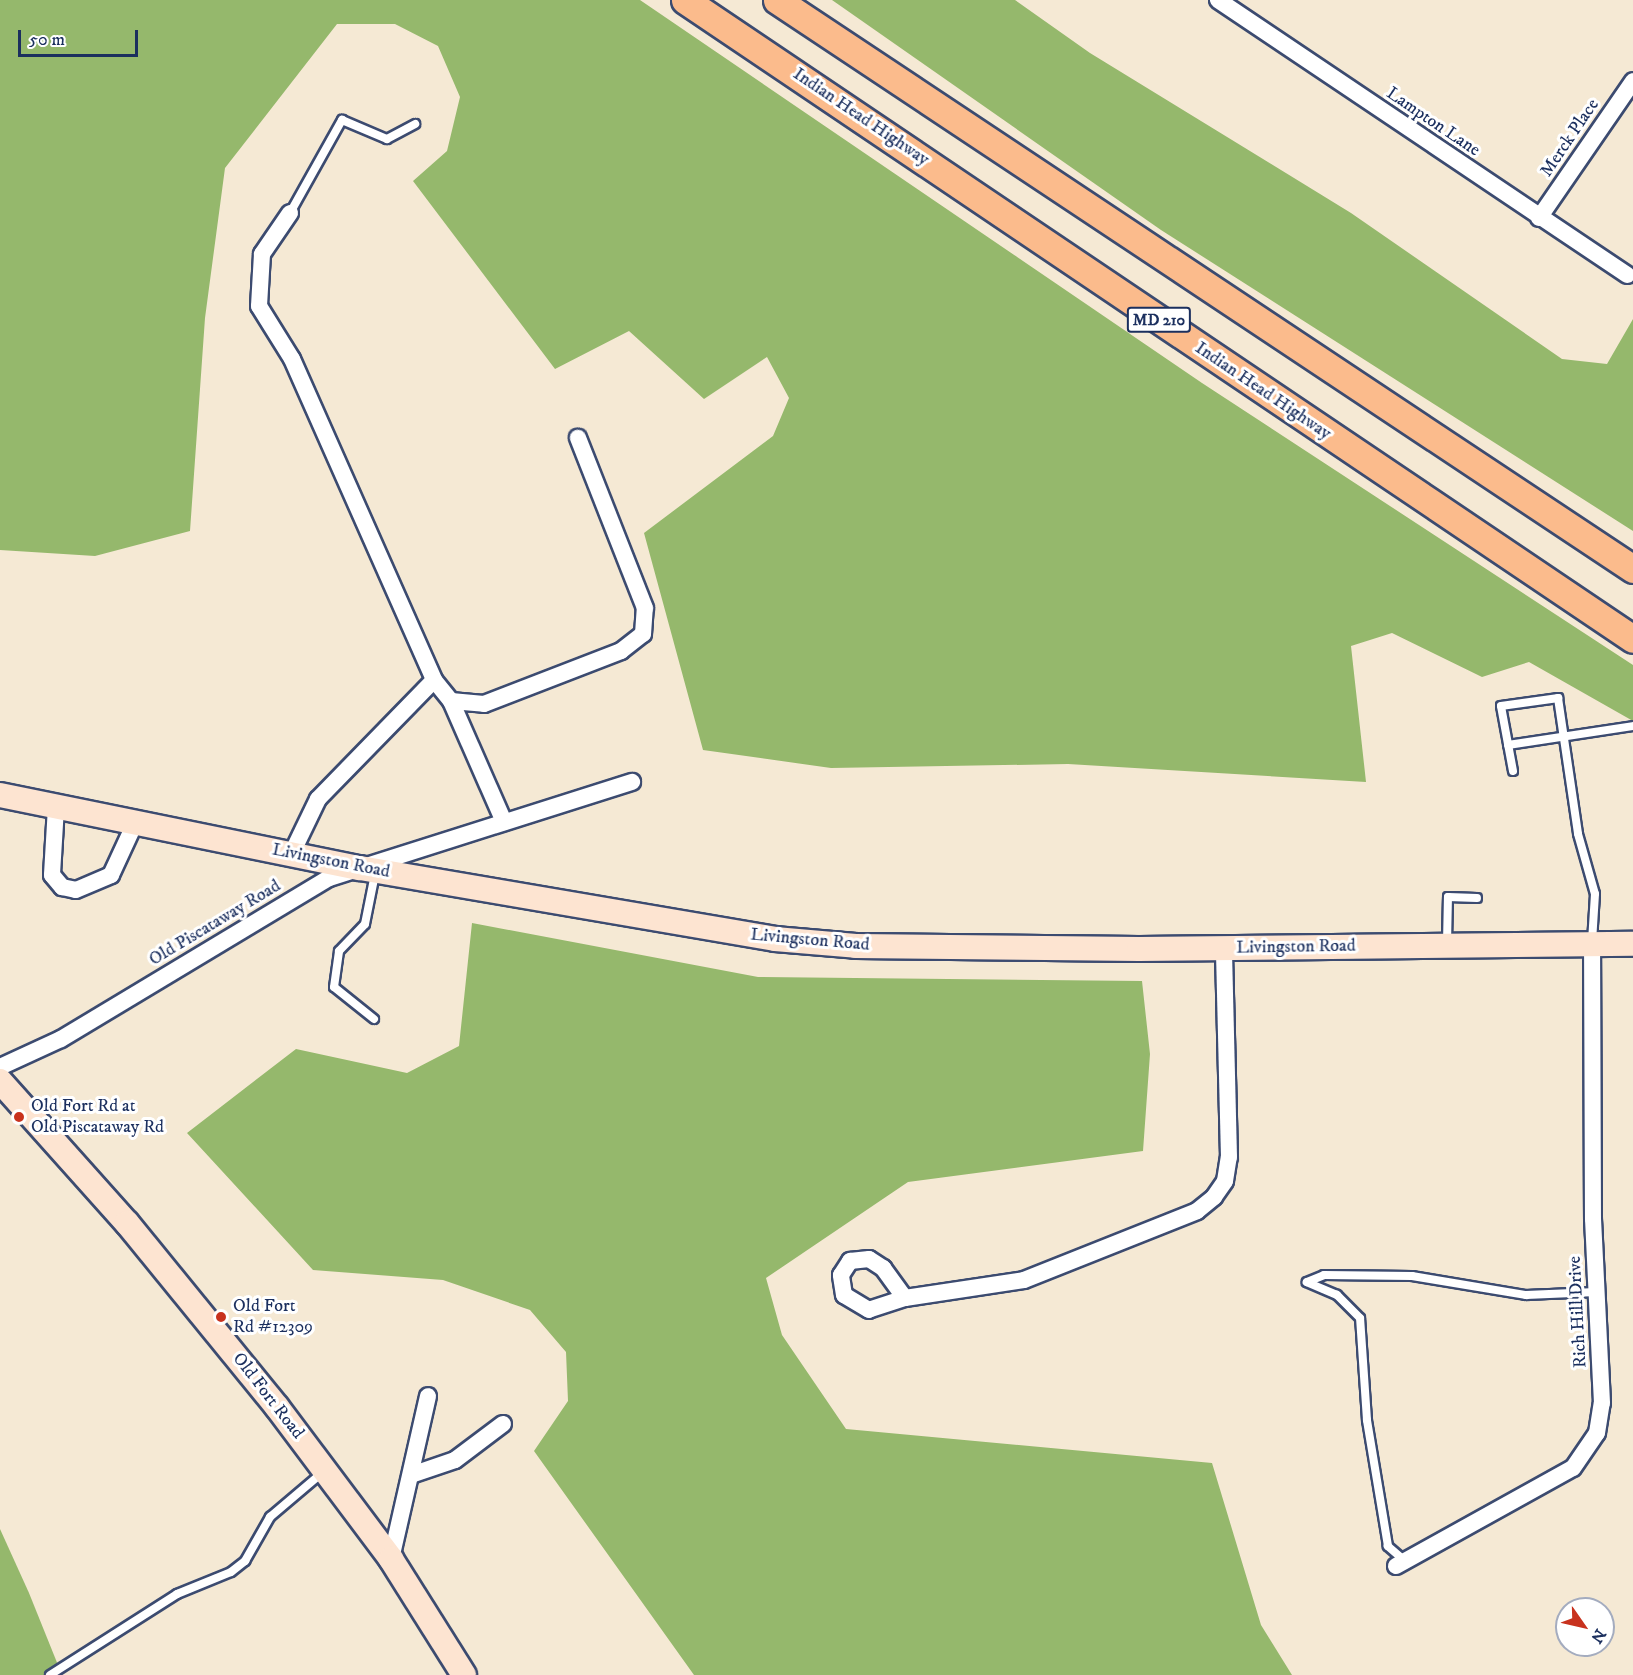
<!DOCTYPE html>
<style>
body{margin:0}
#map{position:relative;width:1633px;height:1675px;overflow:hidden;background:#f5e9d4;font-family:"IM FELL DW Pica",serif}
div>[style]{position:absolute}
.forest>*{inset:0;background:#95b86c}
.roads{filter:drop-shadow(2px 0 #3c4b70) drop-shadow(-2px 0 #3c4b70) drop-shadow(0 2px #3c4b70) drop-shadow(0 -2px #3c4b70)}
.service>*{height:8px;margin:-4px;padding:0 4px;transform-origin:4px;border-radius:4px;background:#fff}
.minor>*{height:16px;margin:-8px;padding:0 8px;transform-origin:8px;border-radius:8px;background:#fff}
.secondary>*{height:24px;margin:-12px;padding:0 12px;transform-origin:12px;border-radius:12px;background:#fde4d1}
.trunk>*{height:27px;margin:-13.5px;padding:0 13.5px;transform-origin:13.5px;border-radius:13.5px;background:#fbbb8c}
.dots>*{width:16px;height:16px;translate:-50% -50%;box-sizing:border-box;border:3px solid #fff;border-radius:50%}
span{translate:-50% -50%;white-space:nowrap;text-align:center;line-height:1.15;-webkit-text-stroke:6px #fff;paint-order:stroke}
.shield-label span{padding:2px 4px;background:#fff;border:2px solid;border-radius:4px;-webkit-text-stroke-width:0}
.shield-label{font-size:16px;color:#1b2f5e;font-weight:700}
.street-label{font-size:18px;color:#1b2f5e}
.poi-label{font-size:18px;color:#1b2f5e}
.left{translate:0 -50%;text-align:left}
.north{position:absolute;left:1555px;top:1597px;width:60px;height:60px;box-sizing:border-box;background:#fff;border:2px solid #a4acbf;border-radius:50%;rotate:124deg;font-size:16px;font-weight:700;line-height:24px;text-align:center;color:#1b2f5e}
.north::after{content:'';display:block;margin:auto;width:21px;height:27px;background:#c8321e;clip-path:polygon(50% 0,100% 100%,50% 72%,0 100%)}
.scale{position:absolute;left:18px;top:30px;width:120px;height:27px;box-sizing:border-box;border:3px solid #1b2f5e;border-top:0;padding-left:8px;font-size:18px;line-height:21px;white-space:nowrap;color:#1b2f5e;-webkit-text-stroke:4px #fff;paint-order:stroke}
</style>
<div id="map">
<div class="forest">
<div style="clip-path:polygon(0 0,640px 0,1202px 383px,1633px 665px,1633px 721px,1529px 662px,1482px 677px,1392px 633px,1351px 646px,1366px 782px,1068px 764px,831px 768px,703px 750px,644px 533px,773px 436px,789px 398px,767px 357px,704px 399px,629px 331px,555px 369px,413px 181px,447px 151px,460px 97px,438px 46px,395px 24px,337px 24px,225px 168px,205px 318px,190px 531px,95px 556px,0 550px)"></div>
<div style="clip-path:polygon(832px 0,1015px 0,1090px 53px,1351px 213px,1562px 359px,1607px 364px,1633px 319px,1633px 531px,1161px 230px)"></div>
<div style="clip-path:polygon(472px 923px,758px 977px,1142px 981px,1150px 1054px,1143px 1151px,908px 1182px,766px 1278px,782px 1335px,846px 1429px,1212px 1463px,1261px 1625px,1292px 1675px,694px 1675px,534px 1451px,568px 1401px,566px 1352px,530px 1310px,443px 1280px,313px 1270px,187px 1133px,296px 1049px,407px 1073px,459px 1046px)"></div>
<div style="clip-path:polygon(0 1529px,29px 1593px,62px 1675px,0 1675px)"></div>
</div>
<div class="roads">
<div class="service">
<div style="left:290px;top:213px;width:107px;rotate:-60.8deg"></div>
<div style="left:342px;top:120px;width:49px;rotate:22.9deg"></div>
<div style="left:387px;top:139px;width:32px;rotate:-28deg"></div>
<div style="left:1508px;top:745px;width:126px;rotate:-8.6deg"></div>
<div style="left:1513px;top:771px;width:66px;rotate:-100.5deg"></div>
<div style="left:1501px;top:706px;width:58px;rotate:-8deg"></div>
<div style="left:1558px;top:698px;width:137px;rotate:81.6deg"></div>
<div style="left:1578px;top:834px;width:62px;rotate:74.2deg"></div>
<div style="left:1595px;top:894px;width:48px;rotate:93.6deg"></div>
<div style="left:1447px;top:943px;width:46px;rotate:-88.8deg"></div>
<div style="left:1448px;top:897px;width:29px;rotate:2deg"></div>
<div style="left:374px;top:1019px;width:51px;rotate:-141.3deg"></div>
<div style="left:334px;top:987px;width:36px;rotate:-82deg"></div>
<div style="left:339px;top:951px;width:37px;rotate:-46deg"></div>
<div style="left:365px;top:924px;width:51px;rotate:-78.7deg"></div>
<div style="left:1405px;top:1561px;width:23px;rotate:-139deg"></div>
<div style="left:1388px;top:1546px;width:128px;rotate:-99.5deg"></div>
<div style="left:1367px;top:1420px;width:102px;rotate:-93.9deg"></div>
<div style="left:1360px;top:1318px;width:33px;rotate:-135deg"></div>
<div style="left:1337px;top:1295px;width:33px;rotate:-157deg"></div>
<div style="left:1307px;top:1282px;width:18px;rotate:-22deg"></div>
<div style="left:1324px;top:1275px;width:88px;rotate:0.7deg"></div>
<div style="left:1412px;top:1276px;width:116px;rotate:9.5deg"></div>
<div style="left:1526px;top:1295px;width:70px;rotate:-2.5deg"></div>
<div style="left:50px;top:1675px;width:151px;rotate:-32.5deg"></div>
<div style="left:177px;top:1594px;width:58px;rotate:-22.2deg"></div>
<div style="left:231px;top:1572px;width:18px;rotate:-38deg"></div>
<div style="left:245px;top:1561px;width:51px;rotate:-60.4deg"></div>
<div style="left:270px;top:1517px;width:70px;rotate:-40.3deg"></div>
</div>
<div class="minor">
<div style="left:1218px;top:0;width:493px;rotate:33.9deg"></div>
<div style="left:290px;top:213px;width:50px;rotate:124.3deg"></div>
<div style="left:262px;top:254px;width:52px;rotate:93.3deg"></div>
<div style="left:259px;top:306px;width:62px;rotate:58.1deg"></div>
<div style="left:292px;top:359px;width:351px;rotate:66.1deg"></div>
<div style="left:434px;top:680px;width:27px;rotate:51deg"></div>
<div style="left:451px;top:701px;width:33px;rotate:5deg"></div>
<div style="left:484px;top:704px;width:147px;rotate:-21.1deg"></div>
<div style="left:621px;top:651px;width:28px;rotate:-38deg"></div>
<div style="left:643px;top:634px;width:26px;rotate:-86deg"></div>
<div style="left:645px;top:608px;width:183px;rotate:-111.5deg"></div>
<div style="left:1539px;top:218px;width:166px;rotate:-55.5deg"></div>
<div style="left:451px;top:701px;width:132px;rotate:66.3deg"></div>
<div style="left:56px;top:807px;width:68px;rotate:93.4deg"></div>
<div style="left:52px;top:875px;width:16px;rotate:50deg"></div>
<div style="left:62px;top:887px;width:14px;rotate:12deg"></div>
<div style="left:76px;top:890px;width:38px;rotate:-23deg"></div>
<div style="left:111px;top:875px;width:57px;rotate:-65.2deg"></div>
<div style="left:292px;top:853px;width:60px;rotate:-64.3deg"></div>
<div style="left:318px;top:799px;width:166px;rotate:-45.7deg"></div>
<div style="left:0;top:1067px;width:67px;rotate:-24.7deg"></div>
<div style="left:61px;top:1039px;width:313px;rotate:-31deg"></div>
<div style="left:329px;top:878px;width:318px;rotate:-17.6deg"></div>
<div style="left:869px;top:1259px;width:17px;rotate:33deg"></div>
<div style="left:883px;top:1268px;width:37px;rotate:54deg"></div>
<div style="left:905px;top:1298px;width:38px;rotate:162deg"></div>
<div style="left:869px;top:1310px;width:29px;rotate:-149deg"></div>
<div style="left:844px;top:1295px;width:20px;rotate:-99deg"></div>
<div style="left:841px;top:1275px;width:17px;rotate:-57deg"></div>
<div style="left:850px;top:1261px;width:19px;rotate:-6deg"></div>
<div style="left:905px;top:1298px;width:120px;rotate:-8.6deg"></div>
<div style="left:1024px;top:1280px;width:186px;rotate:-21.7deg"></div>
<div style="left:1197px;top:1211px;width:22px;rotate:-39deg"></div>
<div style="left:1214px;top:1197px;width:19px;rotate:-55deg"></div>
<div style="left:1225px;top:1181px;width:24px;rotate:-81deg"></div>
<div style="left:1229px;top:1157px;width:209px;rotate:-91.4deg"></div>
<div style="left:414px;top:1474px;width:43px;rotate:-18.9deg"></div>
<div style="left:455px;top:1460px;width:60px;rotate:-36.9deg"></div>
<div style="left:391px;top:1559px;width:167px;rotate:-77.2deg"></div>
<div style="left:1396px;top:1566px;width:202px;rotate:-29deg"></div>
<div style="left:1573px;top:1468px;width:42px;rotate:-55.6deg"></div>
<div style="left:1597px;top:1433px;width:30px;rotate:-81deg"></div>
<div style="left:1602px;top:1403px;width:184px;rotate:-92.8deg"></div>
<div style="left:1593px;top:1219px;width:276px;rotate:-90.2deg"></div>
</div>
<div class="secondary">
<div style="left:0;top:795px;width:367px;rotate:11.5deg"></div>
<div style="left:360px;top:868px;width:421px;rotate:9.7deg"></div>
<div style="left:775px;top:939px;width:81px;rotate:4.9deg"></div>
<div style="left:856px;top:946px;width:283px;rotate:0.6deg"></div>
<div style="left:1139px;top:949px;width:494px;rotate:-0.6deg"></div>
<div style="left:0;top:1081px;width:191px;rotate:48.2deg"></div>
<div style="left:127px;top:1223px;width:237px;rotate:50.8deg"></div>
<div style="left:277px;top:1407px;width:190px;rotate:53.1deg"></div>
<div style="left:391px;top:1559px;width:137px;rotate:57.8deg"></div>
</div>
<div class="trunk">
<div style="left:685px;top:0;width:1143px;rotate:33.98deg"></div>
<div style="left:777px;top:0;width:1028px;rotate:33.61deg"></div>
</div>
</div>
<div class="dots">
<div style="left:19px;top:1117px;background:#c8321e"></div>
<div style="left:221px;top:1317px;background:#c8321e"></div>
</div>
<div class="shield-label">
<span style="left:1159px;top:320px">MD 210</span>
</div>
<div class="street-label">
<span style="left:861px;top:117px;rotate:34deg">Indian Head Highway</span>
<span style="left:1433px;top:122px;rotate:34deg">Lampton Lane</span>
<span style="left:1570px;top:138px;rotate:-56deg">Merck Place</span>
<span style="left:1263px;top:391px;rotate:34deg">Indian Head Highway</span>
<span style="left:331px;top:861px;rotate:11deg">Livingston Road</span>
<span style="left:215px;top:923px;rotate:-31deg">Old Piscataway Road</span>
<span style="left:810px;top:940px;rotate:5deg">Livingston Road</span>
<span style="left:1296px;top:947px;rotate:-1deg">Livingston Road</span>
<span style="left:1578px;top:1312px;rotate:-93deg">Rich Hill Drive</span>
<span style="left:268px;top:1396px;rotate:52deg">Old Fort Road</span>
</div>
<div class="poi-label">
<span class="left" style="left:31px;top:1117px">Old Fort Rd at<br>Old Piscataway Rd</span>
<span class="left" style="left:233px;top:1317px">Old Fort<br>Rd #12309</span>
</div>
<div class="north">N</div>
<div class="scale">50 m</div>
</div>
